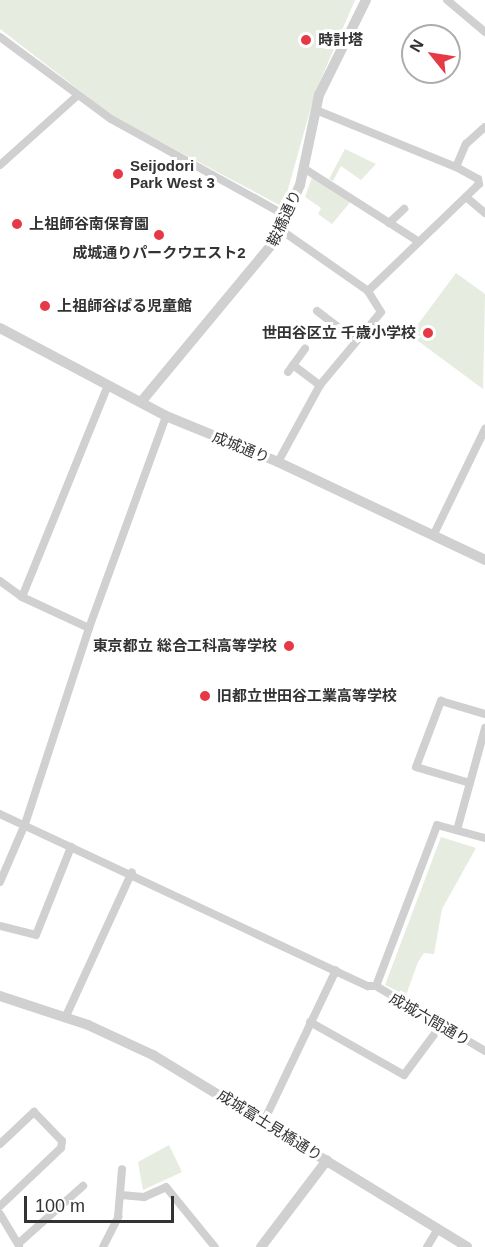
<!DOCTYPE html>
<meta charset="utf-8">
<style>
body{margin:0}
#map{position:relative;width:485px;height:1247px;overflow:hidden;background:#fff;font-family:Arial,"Noto Sans JP",sans-serif}
div>[style]{position:absolute}
.green>*{inset:0;background:#e6ecdf}
.minor>*{height:8px;margin:-4px;padding:0 4px;transform-origin:4px;border-radius:4px;background:#d0d0d0}
.tertiary>*{height:10px;margin:-5px;padding:0 5px;transform-origin:5px;border-radius:5px;background:#d0d0d0}
.dots>*{width:16px;height:16px;translate:-50% -50%;box-sizing:border-box;border:3px solid #fff;border-radius:50%}
span{translate:-50% -50%;white-space:nowrap;text-align:center;line-height:1.15;-webkit-text-stroke:6px #fff;paint-order:stroke}
.poi-label{font-size:15px;color:#333;font-weight:700}
.left{translate:0 -50%;text-align:left}
.right{translate:-100% -50%;text-align:right}
.street-label{font-size:15px;color:#333}
.north{position:absolute;left:401px;top:24px;width:60px;height:60px;box-sizing:border-box;background:#fff;border:2px solid #adadad;border-radius:50%;rotate:300deg;font-size:16px;font-weight:700;line-height:24px;text-align:center;color:#333}
.north::after{content:'';display:block;margin:auto;width:21px;height:27px;background:#e63946;clip-path:polygon(50% 0,100% 100%,50% 72%,0 100%)}
.scale{position:absolute;left:24px;top:1196px;width:150px;height:27px;box-sizing:border-box;border:3px solid #333;border-top:0;padding-left:8px;font-size:18px;line-height:21px;white-space:nowrap;color:#333;-webkit-text-stroke:4px #fff;paint-order:stroke}
</style>
<div id="map">
<div class="green">
<div style="clip-path:polygon(0 0,355px 0,315px 93px,283px 207px,114px 117px,0 29px)"></div>
<div style="clip-path:polygon(345px 149px,376px 164px,361px 180px,341px 166px,333px 181px,329px 179px)"></div>
<div style="clip-path:polygon(313px 175px,352px 200px,332px 224px,318px 214px,321px 208px,305px 197px)"></div>
<div style="clip-path:polygon(456px 273px,485px 294px,483px 389px,410px 335px)"></div>
<div style="clip-path:polygon(441px 837px,476px 848px,442px 909px,434px 954px,424px 953px,418px 962px,406px 995px,385px 985px)"></div>
<div style="clip-path:polygon(169px 1145px,182px 1172px,143px 1190px,138px 1162px)"></div>
</div>
<div class="minor">
<div style="left:447px;top:0;width:50px;rotate:40.1deg"></div>
<div style="left:0;top:37px;width:138px;rotate:36.5deg"></div>
<div style="left:111px;top:119px;width:201px;rotate:28.9deg"></div>
<div style="left:316px;top:110px;width:151px;rotate:22.2deg"></div>
<div style="left:0;top:165px;width:105px;rotate:-41.9deg"></div>
<div style="left:305px;top:169px;width:135px;rotate:32.6deg"></div>
<div style="left:466px;top:197px;width:25px;rotate:40deg"></div>
<div style="left:389px;top:223px;width:21px;rotate:-43deg"></div>
<div style="left:281px;top:230px;width:106px;rotate:35deg"></div>
<div style="left:317px;top:311px;width:48px;rotate:37.3deg"></div>
<div style="left:293px;top:365px;width:34px;rotate:37deg"></div>
<div style="left:288px;top:372px;width:29px;rotate:-54deg"></div>
<div style="left:278px;top:462px;width:88px;rotate:-61.4deg"></div>
<div style="left:320px;top:385px;width:95px;rotate:-50.1deg"></div>
<div style="left:381px;top:312px;width:25px;rotate:-122deg"></div>
<div style="left:368px;top:291px;width:154px;rotate:-43.9deg"></div>
<div style="left:479px;top:184px;width:5px;rotate:-101deg"></div>
<div style="left:478px;top:179px;width:25px;rotate:-151deg"></div>
<div style="left:456px;top:167px;width:25px;rotate:-67deg"></div>
<div style="left:466px;top:144px;width:25px;rotate:-42deg"></div>
<div style="left:434px;top:534px;width:117px;rotate:-64.1deg"></div>
<div style="left:0;top:581px;width:27px;rotate:36deg"></div>
<div style="left:22px;top:597px;width:74px;rotate:24.8deg"></div>
<div style="left:22px;top:597px;width:229px;rotate:-67.9deg"></div>
<div style="left:470px;top:783px;width:56px;rotate:-163.5deg"></div>
<div style="left:416px;top:767px;width:71px;rotate:-69.3deg"></div>
<div style="left:441px;top:701px;width:46px;rotate:16.5deg"></div>
<div style="left:0;top:814px;width:406px;rotate:25.1deg"></div>
<div style="left:368px;top:986px;width:8px"></div>
<div style="left:457px;top:830px;width:106px;rotate:-74.6deg"></div>
<div style="left:0;top:882px;width:63px;rotate:-66.7deg"></div>
<div style="left:25px;top:824px;width:206px;rotate:-71.9deg"></div>
<div style="left:89px;top:628px;width:226px;rotate:-70deg"></div>
<div style="left:0;top:926px;width:37px;rotate:14deg"></div>
<div style="left:36px;top:935px;width:95px;rotate:-68.3deg"></div>
<div style="left:376px;top:986px;width:172px;rotate:-69.2deg"></div>
<div style="left:437px;top:825px;width:50px;rotate:15.2deg"></div>
<div style="left:376px;top:986px;width:127px;rotate:30.8deg"></div>
<div style="left:66px;top:1016px;width:158px;rotate:-65.4deg"></div>
<div style="left:310px;top:1022px;width:108px;rotate:29.4deg"></div>
<div style="left:404px;top:1075px;width:64px;rotate:-53.3deg"></div>
<div style="left:264px;top:1121px;width:167px;rotate:-64.5deg"></div>
<div style="left:0;top:1144px;width:47px;rotate:-43.3deg"></div>
<div style="left:34px;top:1112px;width:40px;rotate:46deg"></div>
<div style="left:62px;top:1141px;width:7px;rotate:98deg"></div>
<div style="left:61px;top:1148px;width:84px;rotate:136.4deg"></div>
<div style="left:121px;top:1195px;width:23px;rotate:5deg"></div>
<div style="left:144px;top:1197px;width:24px;rotate:-24deg"></div>
<div style="left:166px;top:1187px;width:77px;rotate:50.8deg"></div>
<div style="left:0;top:1214px;width:37px;rotate:59deg"></div>
<div style="left:19px;top:1243px;width:86px;rotate:-41.7deg"></div>
<div style="left:103px;top:1247px;width:34px;rotate:-63deg"></div>
<div style="left:118px;top:1217px;width:48px;rotate:-85.2deg"></div>
<div style="left:427px;top:1247px;width:21px;rotate:-59deg"></div>
</div>
<div class="tertiary">
<div style="left:0;top:328px;width:188px;rotate:27.9deg"></div>
<div style="left:166px;top:416px;width:121px;rotate:22.3deg"></div>
<div style="left:278px;top:462px;width:229px;rotate:25.3deg"></div>
<div style="left:141px;top:402px;width:208px;rotate:-50.3deg"></div>
<div style="left:274px;top:242px;width:63px;rotate:-65.5deg"></div>
<div style="left:300px;top:185px;width:92px;rotate:-78.1deg"></div>
<div style="left:319px;top:95px;width:106px;rotate:-63.7deg"></div>
<div style="left:0;top:996px;width:93px;rotate:18.2deg"></div>
<div style="left:88px;top:1025px;width:72px;rotate:24.8deg"></div>
<div style="left:153px;top:1055px;width:368px;rotate:31.4deg"></div>
<div style="left:261px;top:1247px;width:109px;rotate:-52.8deg"></div>
</div>
<div class="dots">
<div style="left:306px;top:40px;background:#e63946"></div>
<div style="left:118px;top:174px;background:#e63946"></div>
<div style="left:17px;top:224px;background:#e63946"></div>
<div style="left:159px;top:235px;background:#e63946"></div>
<div style="left:45px;top:306px;background:#e63946"></div>
<div style="left:428px;top:333px;background:#e63946"></div>
<div style="left:289px;top:646px;background:#e63946"></div>
<div style="left:205px;top:696px;background:#e63946"></div>
</div>
<div class="poi-label">
<span class="left" style="left:318px;top:40px">時計塔</span>
<span class="left" style="left:130px;top:174px">Seijodori<br>Park West 3</span>
<span class="left" style="left:29px;top:224px">上祖師谷南保育園</span>
<span style="left:159px;top:253px">成城通りパークウエスト2</span>
<span class="left" style="left:57px;top:306px">上祖師谷ぱる児童館</span>
<span class="right" style="left:416px;top:333px">世田谷区立 千歳小学校</span>
<span class="right" style="left:277px;top:646px">東京都立 総合工科高等学校</span>
<span class="left" style="left:217px;top:696px">旧都立世田谷工業高等学校</span>
</div>
<div class="street-label">
<span style="left:284px;top:218px;rotate:-65deg">鞍橋通り</span>
<span style="left:241px;top:447px;rotate:22deg">成城通り</span>
<span style="left:430px;top:1019px;rotate:30deg">成城六間通り</span>
<span style="left:270px;top:1125px;rotate:32deg">成城富士見橋通り</span>
</div>
<div class="north">N</div>
<div class="scale">100 m</div>
</div>
